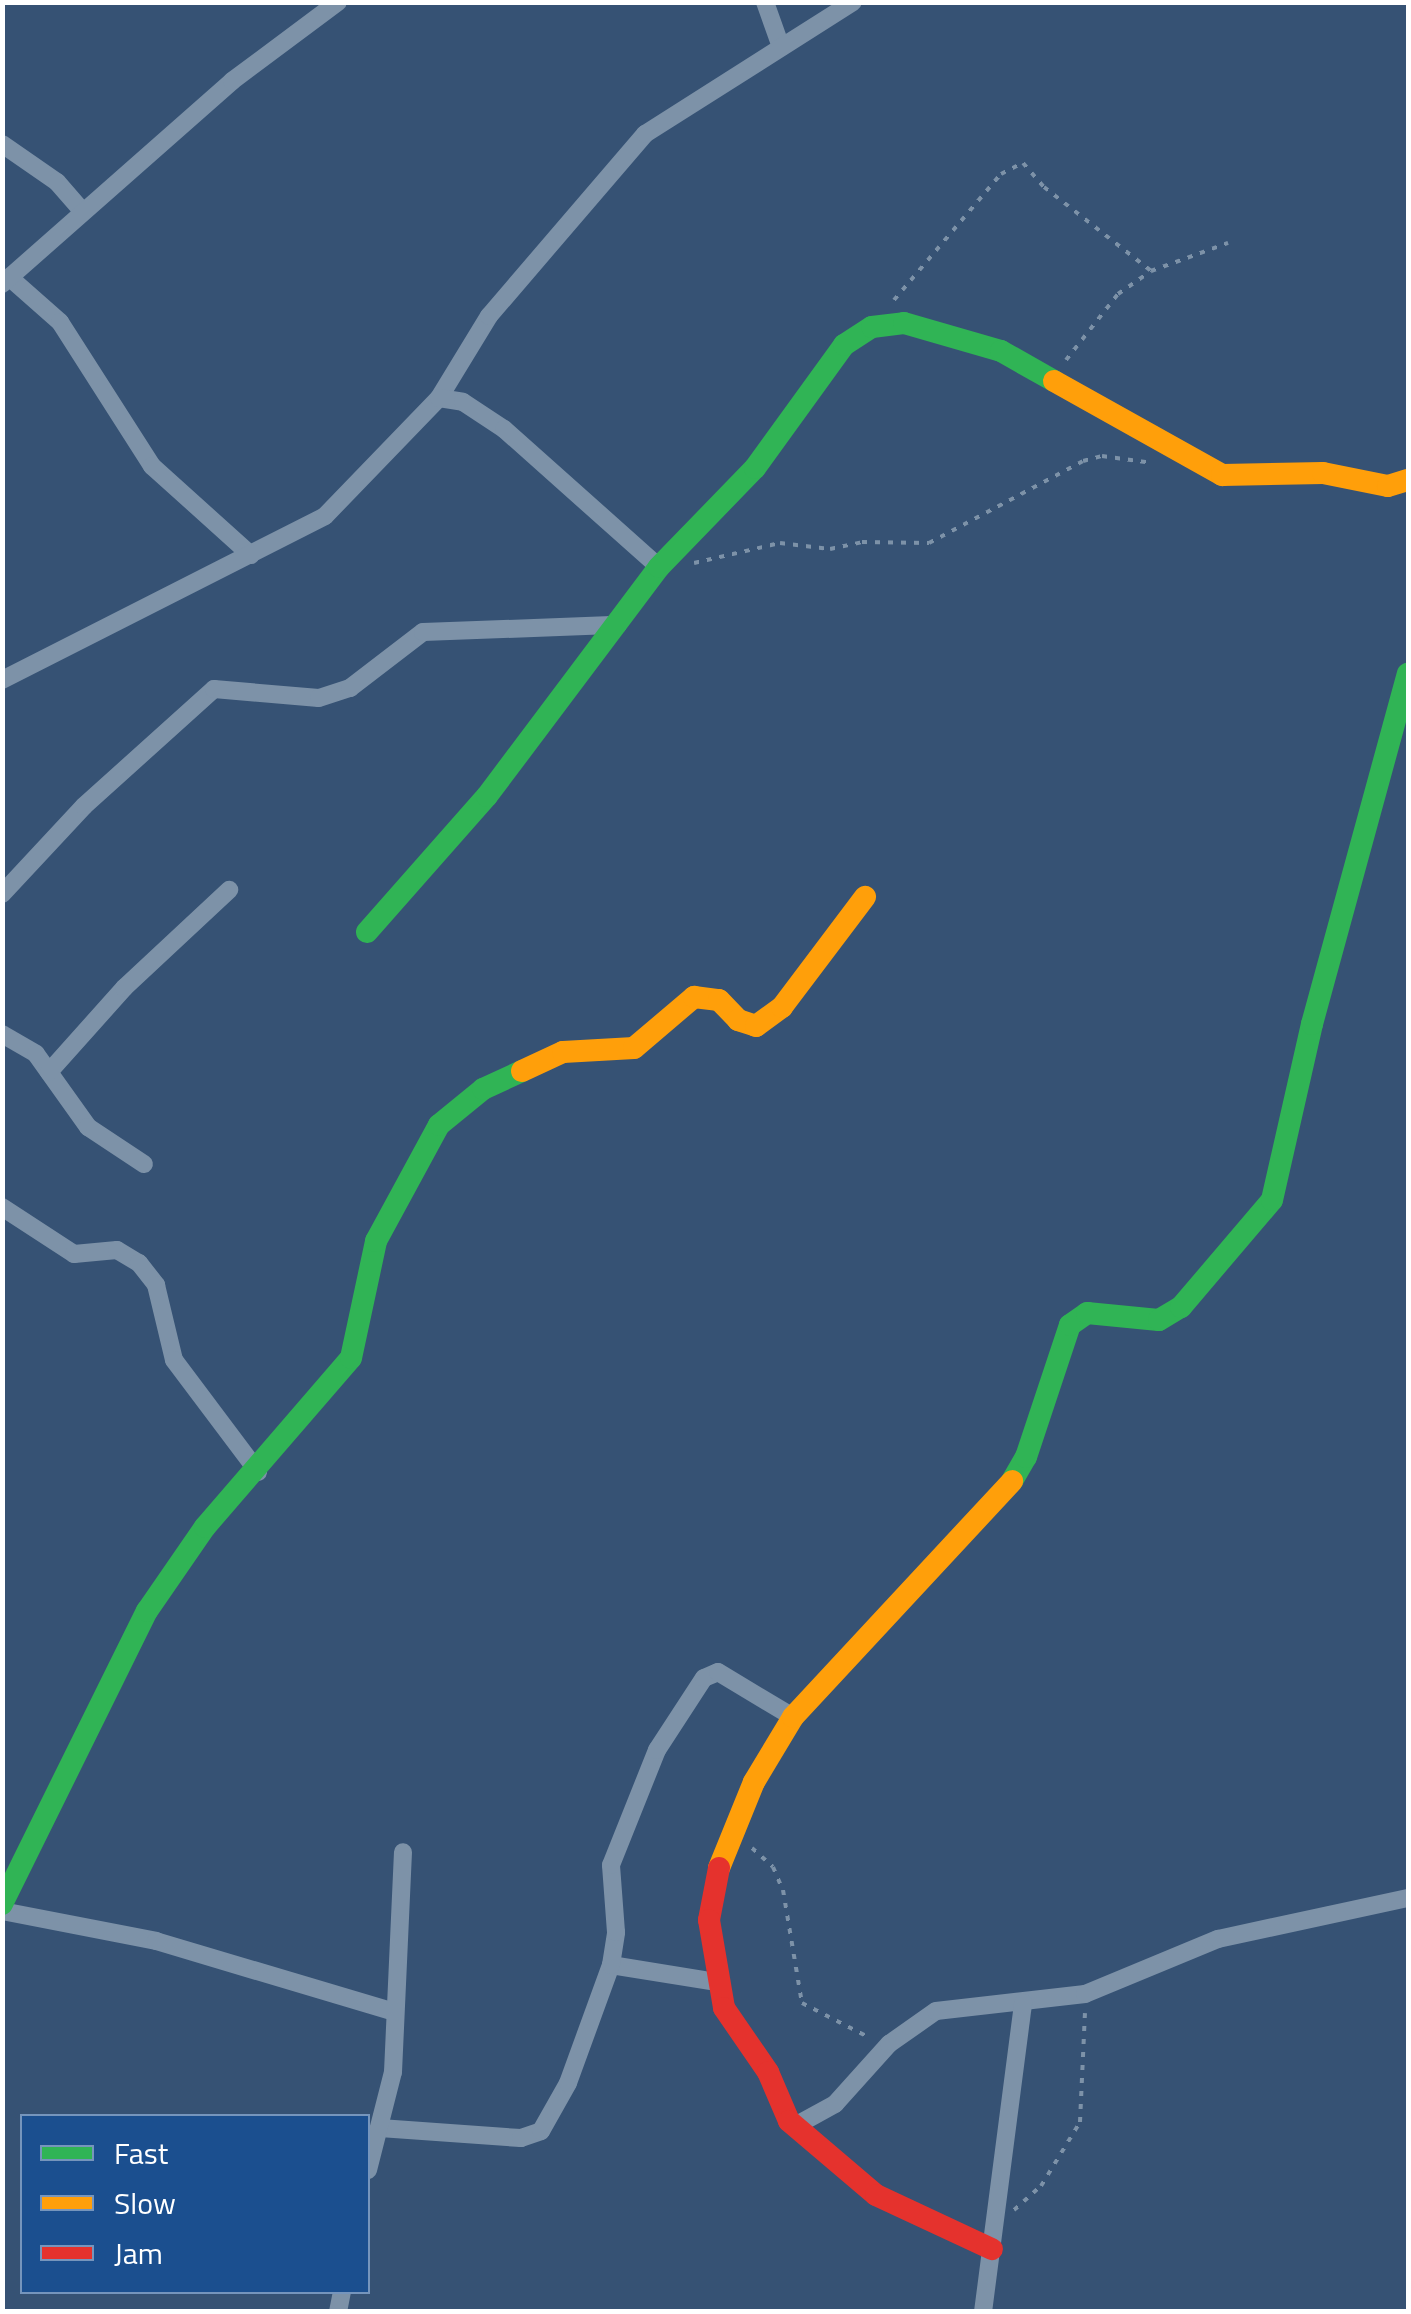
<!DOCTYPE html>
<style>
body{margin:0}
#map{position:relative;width:1411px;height:2314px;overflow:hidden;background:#365274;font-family:"Titillium Web",sans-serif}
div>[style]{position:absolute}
.path>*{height:4px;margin-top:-2px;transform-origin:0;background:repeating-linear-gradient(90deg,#7d92a8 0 5px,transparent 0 13px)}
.street>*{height:18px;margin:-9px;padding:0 9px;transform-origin:9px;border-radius:9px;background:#7d92a8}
.fast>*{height:22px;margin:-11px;padding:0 11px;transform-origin:11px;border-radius:11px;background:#30b455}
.slow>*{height:22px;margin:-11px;padding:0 11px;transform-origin:11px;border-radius:11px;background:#ff9f0a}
.jam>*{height:22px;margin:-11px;padding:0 11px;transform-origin:11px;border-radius:11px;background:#e5322d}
span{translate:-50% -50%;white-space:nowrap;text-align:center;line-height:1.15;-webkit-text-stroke:10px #1b4f8f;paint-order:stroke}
.frame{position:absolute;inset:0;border:5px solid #fff;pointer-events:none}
.legend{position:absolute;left:20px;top:2114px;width:350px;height:180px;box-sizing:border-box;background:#1b4f8f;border:2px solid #7695bc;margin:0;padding:12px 18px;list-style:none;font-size:30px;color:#fff}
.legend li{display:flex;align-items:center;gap:20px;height:50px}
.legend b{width:50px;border:2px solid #7695bc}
</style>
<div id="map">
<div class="path">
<div style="left:894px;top:300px;width:165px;rotate:-49.7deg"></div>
<div style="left:1001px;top:174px;width:25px;rotate:-27deg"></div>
<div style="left:1023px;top:163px;width:32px;rotate:49deg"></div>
<div style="left:1044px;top:187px;width:136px;rotate:38.1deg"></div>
<div style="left:1066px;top:360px;width:84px;rotate:-51.8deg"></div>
<div style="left:1118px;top:294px;width:40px;rotate:-34.9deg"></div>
<div style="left:1151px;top:271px;width:82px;rotate:-20deg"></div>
<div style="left:694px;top:563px;width:88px;rotate:-13.1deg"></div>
<div style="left:780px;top:543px;width:50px;rotate:6.8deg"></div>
<div style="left:830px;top:549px;width:33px;rotate:-12deg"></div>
<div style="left:862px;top:542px;width:67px;rotate:0.9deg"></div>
<div style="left:929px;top:543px;width:174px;rotate:-28deg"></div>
<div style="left:1083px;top:461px;width:20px;rotate:-15deg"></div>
<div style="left:1102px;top:456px;width:51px;rotate:7.8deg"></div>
<div style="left:752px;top:1848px;width:28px;rotate:42deg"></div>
<div style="left:773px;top:1867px;width:25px;rotate:67deg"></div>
<div style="left:783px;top:1890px;width:115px;rotate:80.5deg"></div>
<div style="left:802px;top:2003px;width:76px;rotate:27.2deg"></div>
<div style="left:1014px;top:2210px;width:36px;rotate:-42deg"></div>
<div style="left:1041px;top:2186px;width:75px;rotate:-58.6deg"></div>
<div style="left:1080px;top:2122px;width:109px;rotate:-87.4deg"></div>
</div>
<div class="street">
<div style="left:765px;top:2px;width:48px;rotate:70.4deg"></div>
<div style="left:2px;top:144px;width:67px;rotate:34.6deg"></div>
<div style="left:57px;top:182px;width:38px;rotate:49deg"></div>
<div style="left:9px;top:277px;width:68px;rotate:41.4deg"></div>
<div style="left:60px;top:322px;width:171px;rotate:57.4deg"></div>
<div style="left:152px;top:466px;width:133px;rotate:42deg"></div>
<div style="left:2px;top:284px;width:307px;rotate:-41.4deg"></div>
<div style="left:232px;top:81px;width:132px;rotate:-36.7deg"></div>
<div style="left:439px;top:398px;width:96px;rotate:-58.6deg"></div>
<div style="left:489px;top:316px;width:240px;rotate:-49.4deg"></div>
<div style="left:645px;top:134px;width:246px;rotate:-32.4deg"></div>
<div style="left:2px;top:680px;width:362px;rotate:-26.9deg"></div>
<div style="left:325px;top:516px;width:164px;rotate:-46deg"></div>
<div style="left:439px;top:398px;width:24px;rotate:9deg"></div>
<div style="left:463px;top:402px;width:49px;rotate:33.4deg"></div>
<div style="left:504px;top:429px;width:208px;rotate:41.7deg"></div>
<div style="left:2px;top:894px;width:120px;rotate:-47deg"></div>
<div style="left:84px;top:806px;width:175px;rotate:-42deg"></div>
<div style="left:214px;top:689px;width:105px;rotate:4.9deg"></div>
<div style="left:319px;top:698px;width:33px;rotate:-18deg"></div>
<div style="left:350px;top:688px;width:92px;rotate:-37.5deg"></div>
<div style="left:423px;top:632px;width:195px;rotate:-2.1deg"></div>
<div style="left:2px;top:1034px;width:39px;rotate:30deg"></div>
<div style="left:36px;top:1054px;width:90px;rotate:54.5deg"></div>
<div style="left:88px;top:1127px;width:67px;rotate:33.5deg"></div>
<div style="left:49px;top:1072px;width:113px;rotate:-48.2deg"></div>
<div style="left:124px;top:988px;width:144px;rotate:-43deg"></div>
<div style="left:2px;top:1207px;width:86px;rotate:33.1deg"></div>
<div style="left:74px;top:1254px;width:43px;rotate:-5.3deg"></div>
<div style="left:117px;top:1250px;width:26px;rotate:31deg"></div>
<div style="left:139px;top:1263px;width:28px;rotate:52deg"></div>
<div style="left:156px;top:1285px;width:77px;rotate:76.5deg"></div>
<div style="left:174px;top:1360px;width:140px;rotate:53.1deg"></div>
<div style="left:2px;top:1911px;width:157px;rotate:11deg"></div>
<div style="left:156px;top:1941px;width:245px;rotate:16.6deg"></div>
<div style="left:611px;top:1965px;width:106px;rotate:9.2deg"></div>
<div style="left:795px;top:2126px;width:46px;rotate:-28.8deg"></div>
<div style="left:835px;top:2104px;width:81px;rotate:-48deg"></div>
<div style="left:889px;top:2044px;width:57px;rotate:-35.1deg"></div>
<div style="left:936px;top:2011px;width:150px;rotate:-6.5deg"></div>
<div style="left:1085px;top:1994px;width:144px;rotate:-22.5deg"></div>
<div style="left:1218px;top:1939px;width:194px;rotate:-12.2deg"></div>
<div style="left:380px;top:2128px;width:141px;rotate:4.1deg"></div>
<div style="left:521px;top:2138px;width:21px;rotate:-19deg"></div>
<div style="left:541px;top:2131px;width:55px;rotate:-60.6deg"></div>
<div style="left:568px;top:2083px;width:126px;rotate:-70deg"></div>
<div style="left:611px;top:1965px;width:33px;rotate:-81deg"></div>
<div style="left:616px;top:1932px;width:67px;rotate:-94.3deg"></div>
<div style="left:611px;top:1865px;width:124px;rotate:-68.2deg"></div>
<div style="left:657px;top:1750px;width:86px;rotate:-56.9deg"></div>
<div style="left:704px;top:1678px;width:15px;rotate:-23deg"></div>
<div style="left:718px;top:1672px;width:87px;rotate:31deg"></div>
<div style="left:368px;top:2170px;width:101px;rotate:-75.7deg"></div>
<div style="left:393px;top:2072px;width:220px;rotate:-87.4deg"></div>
<div style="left:338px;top:2312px;width:20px;rotate:-79deg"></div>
<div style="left:983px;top:2312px;width:312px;rotate:-82.6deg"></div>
</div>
<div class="fast">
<div style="left:367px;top:932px;width:181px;rotate:-48.6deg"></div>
<div style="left:487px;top:796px;width:286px;rotate:-53.1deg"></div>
<div style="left:659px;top:567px;width:138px;rotate:-45.9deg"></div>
<div style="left:755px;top:468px;width:152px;rotate:-54.1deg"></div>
<div style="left:844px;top:345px;width:33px;rotate:-33deg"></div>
<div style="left:872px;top:327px;width:32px;rotate:-7deg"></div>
<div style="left:904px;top:323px;width:101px;rotate:16.1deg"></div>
<div style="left:1001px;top:351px;width:61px;rotate:29.5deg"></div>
<div style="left:1012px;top:1481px;width:28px;rotate:-60deg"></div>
<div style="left:1026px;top:1457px;width:139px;rotate:-71.6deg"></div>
<div style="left:1070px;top:1325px;width:21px;rotate:-35deg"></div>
<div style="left:1087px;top:1313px;width:72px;rotate:5.6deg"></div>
<div style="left:1159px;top:1320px;width:26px;rotate:-31deg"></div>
<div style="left:1181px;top:1307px;width:140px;rotate:-49.6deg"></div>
<div style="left:1272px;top:1200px;width:180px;rotate:-77.2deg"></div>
<div style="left:1312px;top:1024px;width:363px;rotate:-74.7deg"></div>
<div style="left:2px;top:1904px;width:327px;rotate:-63.7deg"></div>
<div style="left:147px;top:1611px;width:102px;rotate:-55.4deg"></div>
<div style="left:205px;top:1527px;width:223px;rotate:-49.2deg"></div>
<div style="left:351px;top:1358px;width:120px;rotate:-77.9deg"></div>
<div style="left:376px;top:1241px;width:132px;rotate:-61.5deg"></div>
<div style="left:439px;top:1125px;width:57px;rotate:-39.3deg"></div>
<div style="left:483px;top:1089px;width:43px;rotate:-24.8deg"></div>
</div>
<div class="slow">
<div style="left:1054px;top:381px;width:193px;rotate:29.2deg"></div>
<div style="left:1222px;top:475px;width:101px;rotate:-1.1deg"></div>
<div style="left:1323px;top:473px;width:66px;rotate:11.3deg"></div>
<div style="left:1388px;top:486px;width:21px;rotate:-17deg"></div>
<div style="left:522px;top:1071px;width:45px;rotate:-24.9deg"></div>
<div style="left:563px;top:1052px;width:71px;rotate:-3.2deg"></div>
<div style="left:634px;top:1048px;width:79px;rotate:-40.4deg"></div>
<div style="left:694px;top:997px;width:25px;rotate:7deg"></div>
<div style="left:719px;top:1000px;width:28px;rotate:46deg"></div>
<div style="left:738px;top:1020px;width:19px;rotate:18deg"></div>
<div style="left:756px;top:1026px;width:32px;rotate:-36deg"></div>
<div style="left:782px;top:1007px;width:138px;rotate:-53deg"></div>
<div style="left:719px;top:1868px;width:93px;rotate:-67.9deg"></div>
<div style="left:754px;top:1782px;width:76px;rotate:-59deg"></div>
<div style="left:793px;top:1717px;width:322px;rotate:-47.1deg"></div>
</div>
<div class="jam">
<div style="left:719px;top:1868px;width:53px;rotate:100.9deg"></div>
<div style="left:709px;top:1920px;width:89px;rotate:80.3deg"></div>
<div style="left:724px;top:2008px;width:78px;rotate:55.5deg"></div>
<div style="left:768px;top:2072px;width:53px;rotate:66.8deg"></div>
<div style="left:789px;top:2121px;width:114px;rotate:40.4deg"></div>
<div style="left:876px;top:2195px;width:128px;rotate:25deg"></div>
</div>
<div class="frame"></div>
<ul class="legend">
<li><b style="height:12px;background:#30b455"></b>Fast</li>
<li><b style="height:12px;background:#ff9f0a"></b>Slow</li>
<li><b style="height:12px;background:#e5322d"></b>Jam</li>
</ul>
</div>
